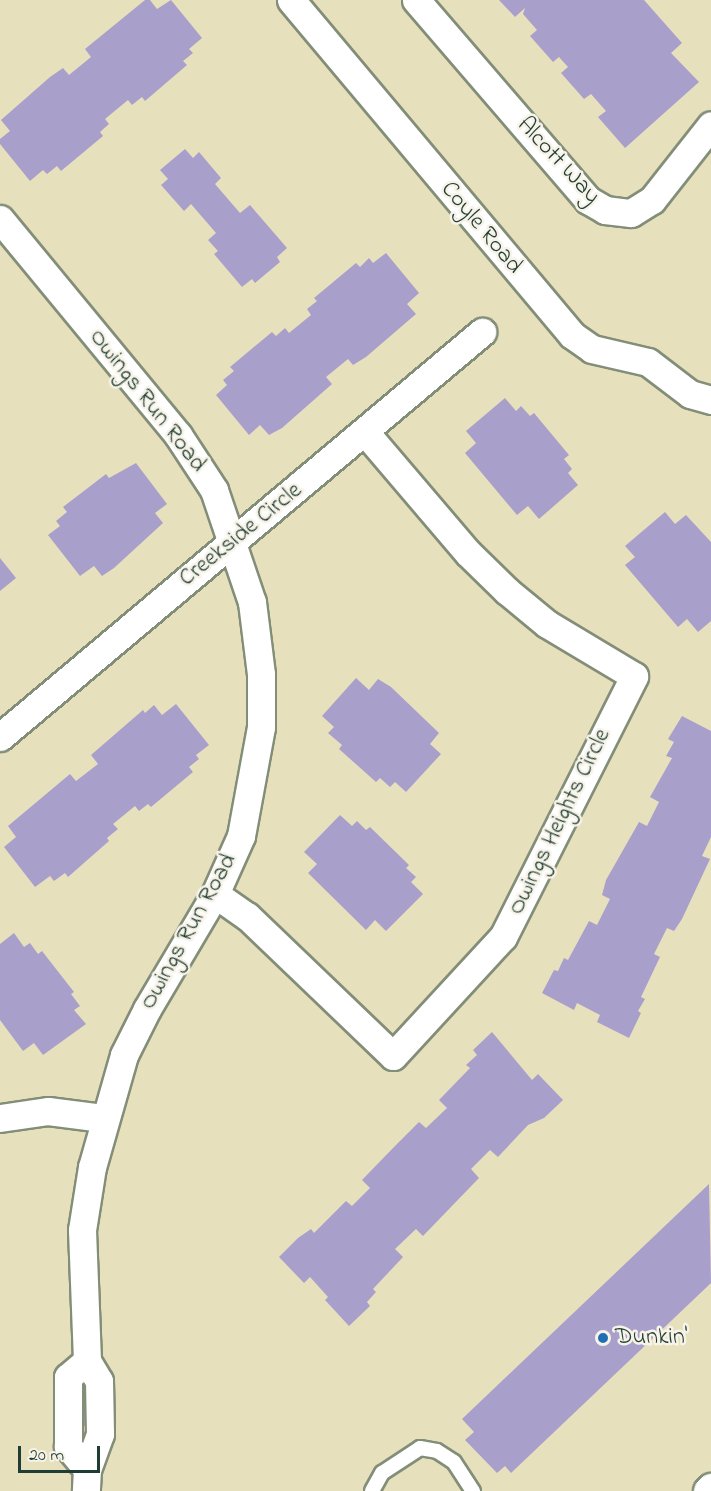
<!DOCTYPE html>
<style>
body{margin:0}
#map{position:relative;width:711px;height:1491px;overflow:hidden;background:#e7e0bd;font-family:"Indie Flower",sans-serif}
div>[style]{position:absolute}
.building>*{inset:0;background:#a99fcb}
.roads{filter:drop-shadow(2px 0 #838e78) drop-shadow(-2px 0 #838e78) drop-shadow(0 2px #838e78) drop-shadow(0 -2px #838e78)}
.service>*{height:14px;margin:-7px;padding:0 7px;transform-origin:7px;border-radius:7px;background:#fff}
.minor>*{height:27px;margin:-13.5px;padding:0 13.5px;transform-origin:13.5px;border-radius:13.5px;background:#fff}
.dots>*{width:16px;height:16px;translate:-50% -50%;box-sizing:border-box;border:3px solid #f7f3e8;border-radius:50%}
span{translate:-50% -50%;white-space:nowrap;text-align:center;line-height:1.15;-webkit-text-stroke:5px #f7f3e8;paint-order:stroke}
.street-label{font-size:24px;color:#1f3d34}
.poi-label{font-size:24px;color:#1f3d34}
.left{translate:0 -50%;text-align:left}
.scale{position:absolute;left:18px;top:1446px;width:82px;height:27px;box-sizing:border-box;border:3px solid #1f3d34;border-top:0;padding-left:8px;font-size:18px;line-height:21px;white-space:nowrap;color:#1f3d34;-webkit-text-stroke:4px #f7f3e8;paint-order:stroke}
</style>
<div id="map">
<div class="building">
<div style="clip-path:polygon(145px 0,150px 0,157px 9px,171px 0,202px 38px,189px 49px,193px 53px,183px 61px,187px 65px,145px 101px,142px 97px,132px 105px,128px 100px,105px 119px,109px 124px,100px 132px,103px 136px,61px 171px,57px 166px,47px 174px,43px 170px,30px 181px,0 144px,0 139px,10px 131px,1px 120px,50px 77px,63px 68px,69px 75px,91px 57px,85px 49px)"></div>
<div style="clip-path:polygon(499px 0,644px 0,682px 43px,671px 53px,699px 82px,625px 148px,598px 117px,606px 111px,591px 94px,584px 99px,561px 73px,568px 67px,559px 57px,553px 62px,530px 36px,537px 30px,523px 14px,525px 8px,515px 17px)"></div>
<div style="clip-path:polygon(185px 149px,193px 158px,199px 152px,221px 178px,215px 184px,240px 213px,250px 205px,287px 248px,277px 257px,280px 262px,255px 283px,252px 279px,242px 287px,214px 254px,218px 251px,208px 240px,216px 233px,191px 204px,184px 211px,161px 185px,168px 179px,160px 170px)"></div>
<div style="clip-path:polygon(386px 253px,419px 293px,407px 304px,416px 314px,366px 357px,353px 365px,348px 359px,326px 377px,332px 384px,282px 428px,269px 435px,260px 425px,249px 435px,216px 395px,227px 385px,223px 380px,234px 371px,230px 367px,272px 332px,276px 336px,285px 328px,289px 333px,311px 315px,307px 309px,317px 301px,314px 298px,356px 263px,360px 267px,369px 258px,373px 263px)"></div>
<div style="clip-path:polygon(505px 398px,516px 411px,521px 406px,530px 416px,534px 413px,569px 455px,564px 459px,572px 469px,568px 473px,578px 485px,539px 519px,528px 506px,517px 515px,465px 453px,476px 443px,466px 431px)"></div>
<div style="clip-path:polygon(136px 463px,167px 504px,155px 513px,163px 523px,114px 568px,102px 576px,94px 566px,80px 576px,48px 535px,60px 526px,56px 521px,67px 512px,63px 507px,106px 474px,109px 478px)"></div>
<div style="clip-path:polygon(665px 512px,675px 524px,686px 515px,711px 542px,711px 621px,698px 632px,687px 619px,678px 627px,625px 565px,635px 557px,625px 546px)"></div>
<div style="clip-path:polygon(0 558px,16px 578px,0 591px)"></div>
<div style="clip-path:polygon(356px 678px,369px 690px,378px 679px,391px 687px,439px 733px,430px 744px,441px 754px,406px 792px,395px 782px,390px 787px,380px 778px,376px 782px,339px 749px,342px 745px,328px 733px,334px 727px,322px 716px)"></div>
<div style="clip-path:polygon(176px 704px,209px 745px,196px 755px,199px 759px,189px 767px,193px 772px,151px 807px,148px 804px,139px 811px,135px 806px,113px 824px,118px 829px,107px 838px,109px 841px,68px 877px,65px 873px,54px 881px,50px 876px,35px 887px,4px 847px,16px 837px,8px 826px,70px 774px,76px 781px,98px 764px,91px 755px,143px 710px,145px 713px,154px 705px,162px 715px)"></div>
<div style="clip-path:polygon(682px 716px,711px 731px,711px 837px,702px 856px,710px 859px,682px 919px,674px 931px,667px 928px,654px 954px,660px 957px,641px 997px,645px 999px,638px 1011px,641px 1013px,629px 1038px,597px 1022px,600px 1015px,577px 1003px,574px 1010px,542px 993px,554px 970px,558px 971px,564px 958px,568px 960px,589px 921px,597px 925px,610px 899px,602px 895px,606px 880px,639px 822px,647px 826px,659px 802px,650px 797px,672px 758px,666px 756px,674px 742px,668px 739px)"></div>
<div style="clip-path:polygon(340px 815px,352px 826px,357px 821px,366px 830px,370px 827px,409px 865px,406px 868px,416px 877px,411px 882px,423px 894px,386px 931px,375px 920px,366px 930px,308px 873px,317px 864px,304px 852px)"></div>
<div style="clip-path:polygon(14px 933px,24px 947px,30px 943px,38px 954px,42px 951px,74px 992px,71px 994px,80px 1006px,74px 1010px,86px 1024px,43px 1055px,34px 1043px,23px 1051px,0 1020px,0 944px)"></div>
<div style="clip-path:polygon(492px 1032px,532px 1080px,538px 1074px,563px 1100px,544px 1118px,528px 1125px,498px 1157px,490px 1150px,471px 1169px,479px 1178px,423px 1236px,416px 1229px,395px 1249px,403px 1257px,373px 1289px,376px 1292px,367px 1302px,370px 1306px,349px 1326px,325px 1300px,328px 1297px,310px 1277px,304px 1283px,279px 1257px,298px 1238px,311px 1229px,314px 1233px,346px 1201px,352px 1206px,370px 1188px,362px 1180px,394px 1147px,419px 1122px,426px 1128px,447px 1108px,439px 1100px,470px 1068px,466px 1065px,477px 1055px,473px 1050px)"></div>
<div style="clip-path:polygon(709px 1184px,711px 1283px,511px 1473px,505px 1466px,497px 1473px,465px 1440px,474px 1432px,462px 1419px)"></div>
<div style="clip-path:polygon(73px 1394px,88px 1394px,88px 1426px,73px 1426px)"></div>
</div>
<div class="roads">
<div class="service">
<div style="left:372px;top:1491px;width:21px;rotate:-61deg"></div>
<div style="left:382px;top:1473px;width:45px;rotate:-33.3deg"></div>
<div style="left:420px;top:1448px;width:17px;rotate:10deg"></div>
<div style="left:437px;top:1451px;width:20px;rotate:33deg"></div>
<div style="left:454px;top:1462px;width:35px;rotate:57deg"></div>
</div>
<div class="minor">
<div style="left:291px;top:0;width:437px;rotate:50deg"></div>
<div style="left:572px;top:335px;width:24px;rotate:35deg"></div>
<div style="left:592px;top:349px;width:57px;rotate:13.1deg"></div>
<div style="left:648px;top:362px;width:53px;rotate:37.3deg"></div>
<div style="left:690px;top:394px;width:22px;rotate:16deg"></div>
<div style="left:416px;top:0;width:264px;rotate:49.3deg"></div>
<div style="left:588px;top:200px;width:20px;rotate:30deg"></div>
<div style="left:605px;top:210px;width:26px;rotate:7deg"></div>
<div style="left:631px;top:213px;width:25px;rotate:-32deg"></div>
<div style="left:652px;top:200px;width:95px;rotate:-51.8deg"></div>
<div style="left:0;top:219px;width:280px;rotate:50.5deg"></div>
<div style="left:178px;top:435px;width:66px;rotate:56.8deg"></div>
<div style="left:214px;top:490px;width:118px;rotate:71.3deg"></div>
<div style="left:252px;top:602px;width:73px;rotate:82.9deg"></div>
<div style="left:261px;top:674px;width:53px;rotate:90deg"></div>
<div style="left:261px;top:727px;width:111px;rotate:100.4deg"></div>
<div style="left:241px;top:836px;width:64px;rotate:114.1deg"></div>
<div style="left:215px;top:894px;width:134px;rotate:120.6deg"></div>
<div style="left:147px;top:1009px;width:51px;rotate:116.6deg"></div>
<div style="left:124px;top:1055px;width:116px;rotate:105.9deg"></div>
<div style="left:92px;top:1167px;width:64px;rotate:99deg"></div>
<div style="left:82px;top:1230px;width:131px;rotate:87.8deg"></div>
<div style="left:87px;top:1361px;width:23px;rotate:59deg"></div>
<div style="left:99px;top:1381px;width:53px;rotate:88.9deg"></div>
<div style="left:100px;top:1434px;width:37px;rotate:110deg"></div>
<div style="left:87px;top:1469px;width:22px;rotate:93deg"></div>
<div style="left:0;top:737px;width:630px;rotate:-40.04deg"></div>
<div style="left:215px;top:894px;width:39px;rotate:35deg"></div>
<div style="left:247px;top:916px;width:202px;rotate:43.8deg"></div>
<div style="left:393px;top:1056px;width:162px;rotate:-47.3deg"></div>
<div style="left:503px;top:937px;width:292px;rotate:-63.3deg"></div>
<div style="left:634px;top:676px;width:101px;rotate:-149.1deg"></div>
<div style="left:547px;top:624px;width:52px;rotate:-140.5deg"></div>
<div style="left:507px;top:591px;width:54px;rotate:-135.7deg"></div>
<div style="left:468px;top:553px;width:159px;rotate:-130.4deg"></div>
<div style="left:0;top:1118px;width:49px;rotate:-8.3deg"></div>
<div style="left:48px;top:1111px;width:55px;rotate:7.3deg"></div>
<div style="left:87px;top:1469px;width:30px;rotate:-130deg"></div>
<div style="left:68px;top:1446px;width:69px;rotate:-90deg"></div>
<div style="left:68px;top:1377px;width:25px;rotate:-40deg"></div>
<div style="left:707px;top:1491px;width:6px;rotate:-45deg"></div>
</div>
</div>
<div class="dots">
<div style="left:603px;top:1338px;background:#1f6fb2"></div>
</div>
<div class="street-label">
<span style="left:558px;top:161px;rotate:47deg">Alcott Way</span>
<span style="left:481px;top:228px;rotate:50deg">Coyle Road</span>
<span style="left:147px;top:401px;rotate:52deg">Owings Run Road</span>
<span style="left:241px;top:535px;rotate:-39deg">Creekside Circle</span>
<span style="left:560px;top:822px;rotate:-64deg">Owings Heights Circle</span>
<span style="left:189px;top:932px;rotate:-61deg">Owings Run Road</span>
</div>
<div class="poi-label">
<span class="left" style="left:615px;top:1338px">Dunkin'</span>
</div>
<div class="scale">20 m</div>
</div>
